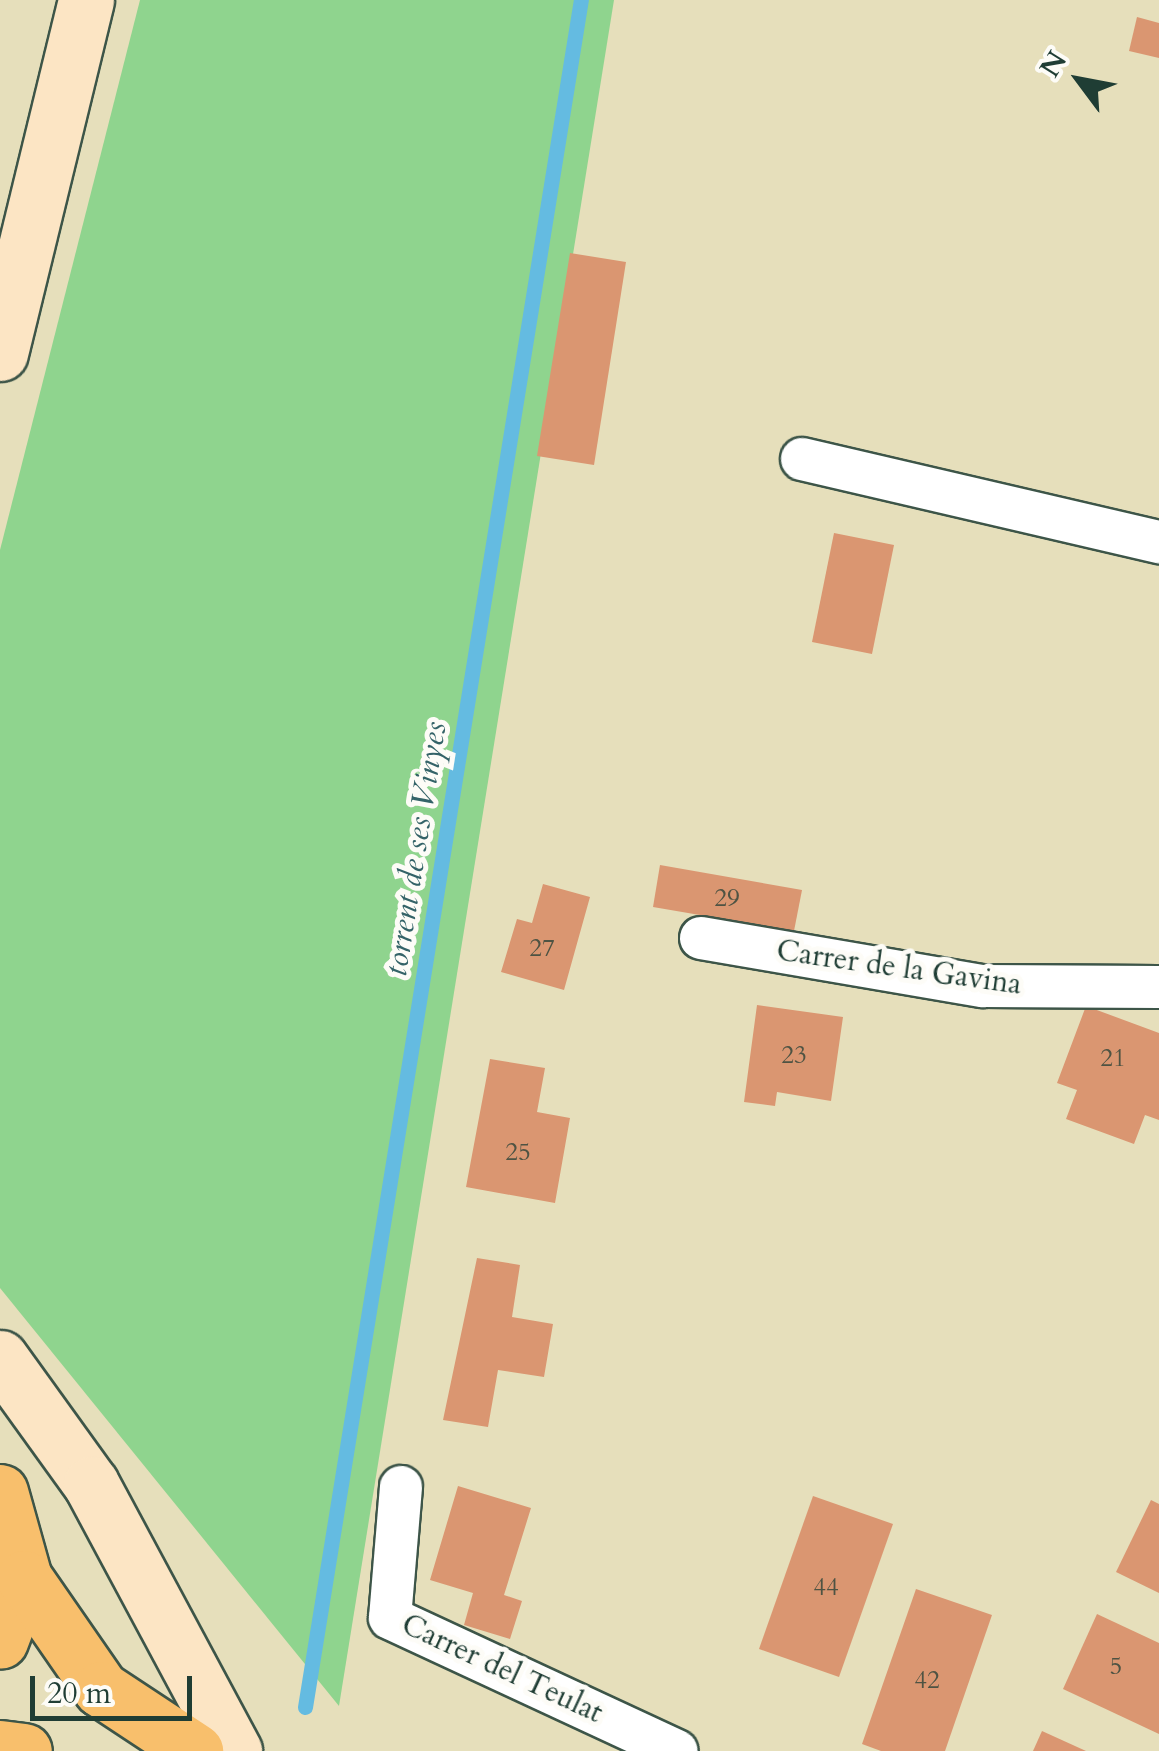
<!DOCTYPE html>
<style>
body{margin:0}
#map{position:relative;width:1159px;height:1751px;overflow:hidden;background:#e6dfbb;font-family:Cardo,serif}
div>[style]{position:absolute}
.green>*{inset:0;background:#8fd48e}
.stream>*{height:15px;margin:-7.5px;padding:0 7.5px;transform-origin:7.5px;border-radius:7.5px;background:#64bbe1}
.building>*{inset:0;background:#da9671}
.roads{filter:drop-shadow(2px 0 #3d5548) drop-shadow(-2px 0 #3d5548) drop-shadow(0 2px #3d5548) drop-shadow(0 -2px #3d5548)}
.street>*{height:42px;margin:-21px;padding:0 21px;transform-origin:21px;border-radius:21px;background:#fff}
.secondary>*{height:55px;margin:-27.5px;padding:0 27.5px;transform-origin:27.5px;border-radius:27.5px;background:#fce5c4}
.primary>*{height:55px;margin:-27.5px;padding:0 27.5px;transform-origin:27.5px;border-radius:27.5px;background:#f8bf6c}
.highway>*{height:55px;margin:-27.5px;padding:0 27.5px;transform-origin:27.5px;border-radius:27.5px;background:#f8bf6c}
span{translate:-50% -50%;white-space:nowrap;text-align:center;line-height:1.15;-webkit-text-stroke:10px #fdfcf7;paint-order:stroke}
.number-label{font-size:25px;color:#4e5343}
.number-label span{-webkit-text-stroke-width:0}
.street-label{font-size:30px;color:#1f3d34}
.water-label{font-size:32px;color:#346368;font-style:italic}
.north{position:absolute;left:1029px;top:30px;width:100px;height:100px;-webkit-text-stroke:8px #fdfcf7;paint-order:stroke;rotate:302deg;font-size:28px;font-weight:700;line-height:40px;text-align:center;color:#1f3d34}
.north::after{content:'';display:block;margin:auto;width:35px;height:45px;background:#1f3d34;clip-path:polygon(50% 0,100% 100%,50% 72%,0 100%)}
.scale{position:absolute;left:30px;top:1676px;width:162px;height:45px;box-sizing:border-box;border:5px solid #1f3d34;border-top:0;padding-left:12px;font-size:30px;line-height:35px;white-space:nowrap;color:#1f3d34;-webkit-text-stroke:8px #fdfcf7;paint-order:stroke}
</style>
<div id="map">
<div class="green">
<div style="clip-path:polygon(140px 0,614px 0,339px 1706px,0 1288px,0 550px)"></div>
</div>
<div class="stream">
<div style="left:305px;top:1707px;width:1729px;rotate:-80.82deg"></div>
</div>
<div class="building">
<div style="clip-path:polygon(1137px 17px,1159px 23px,1159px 58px,1129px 51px)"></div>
<div style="clip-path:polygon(570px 253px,626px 262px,594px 465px,537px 456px)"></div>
<div style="clip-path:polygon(834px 533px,894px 545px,872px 654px,812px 642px)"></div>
<div style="clip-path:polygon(660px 865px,802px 890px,794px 931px,653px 907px)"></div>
<div style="clip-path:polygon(543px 884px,590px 897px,564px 990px,501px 972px,517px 919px,532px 923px)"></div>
<div style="clip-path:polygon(757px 1005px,843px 1017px,831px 1101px,777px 1092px,775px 1106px,744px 1102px)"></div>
<div style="clip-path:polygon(1086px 1006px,1159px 1033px,1159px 1120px,1145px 1115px,1134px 1144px,1066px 1119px,1077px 1090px,1057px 1083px)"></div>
<div style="clip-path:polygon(490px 1059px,545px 1068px,537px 1112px,570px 1118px,555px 1203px,466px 1187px)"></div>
<div style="clip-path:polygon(477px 1258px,520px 1265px,512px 1317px,553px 1324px,544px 1377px,498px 1370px,488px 1427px,443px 1420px)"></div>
<div style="clip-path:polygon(458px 1486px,531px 1508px,504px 1595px,522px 1601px,510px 1639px,464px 1625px,473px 1593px,430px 1580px)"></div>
<div style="clip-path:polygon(813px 1496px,893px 1524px,839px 1677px,759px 1649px)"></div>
<div style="clip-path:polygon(1151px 1500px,1159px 1504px,1159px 1593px,1116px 1572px)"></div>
<div style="clip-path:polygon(916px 1589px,992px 1615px,945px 1751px,881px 1751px,862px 1744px)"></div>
<div style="clip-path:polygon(1097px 1614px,1159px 1643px,1159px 1734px,1063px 1689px)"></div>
<div style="clip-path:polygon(1042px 1731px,1086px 1751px,1033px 1751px)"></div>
</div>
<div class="roads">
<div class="street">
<div style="left:802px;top:459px;width:367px;rotate:13.1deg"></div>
<div style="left:701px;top:938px;width:286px;rotate:9.7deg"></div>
<div style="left:983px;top:986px;width:176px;rotate:0.3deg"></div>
<div style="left:401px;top:1487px;width:131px;rotate:94.8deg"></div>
<div style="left:390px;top:1618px;width:316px;rotate:24.9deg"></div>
</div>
<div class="secondary">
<div style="left:0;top:353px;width:363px;rotate:-76.3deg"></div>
<div style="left:0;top:1358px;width:155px;rotate:54.2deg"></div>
<div style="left:91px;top:1484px;width:303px;rotate:61.8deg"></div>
</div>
<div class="primary">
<div style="left:0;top:1492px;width:89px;rotate:74.4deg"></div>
<div style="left:24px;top:1578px;width:67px;rotate:110.9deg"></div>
</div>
<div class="highway">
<div style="left:24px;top:1578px;width:135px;rotate:55.3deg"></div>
<div style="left:101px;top:1689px;width:113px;rotate:33.4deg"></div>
<div style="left:0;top:1748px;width:24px;rotate:7deg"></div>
</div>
</div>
<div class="number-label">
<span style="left:727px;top:898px">29</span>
<span style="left:542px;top:948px">27</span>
<span style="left:794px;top:1055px">23</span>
<span style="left:1113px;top:1058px">21</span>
<span style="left:518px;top:1152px">25</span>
<span style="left:826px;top:1587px">44</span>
<span style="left:1116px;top:1666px">5</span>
<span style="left:927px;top:1680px">42</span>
</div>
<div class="street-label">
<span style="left:899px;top:968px;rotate:8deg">Carrer de la Gavina</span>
<span style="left:502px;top:1669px;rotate:25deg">Carrer del Teulat</span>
</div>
<div class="water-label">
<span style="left:416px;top:849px;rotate:-81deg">torrent de ses Vinyes</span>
</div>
<div class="north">N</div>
<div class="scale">20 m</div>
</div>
